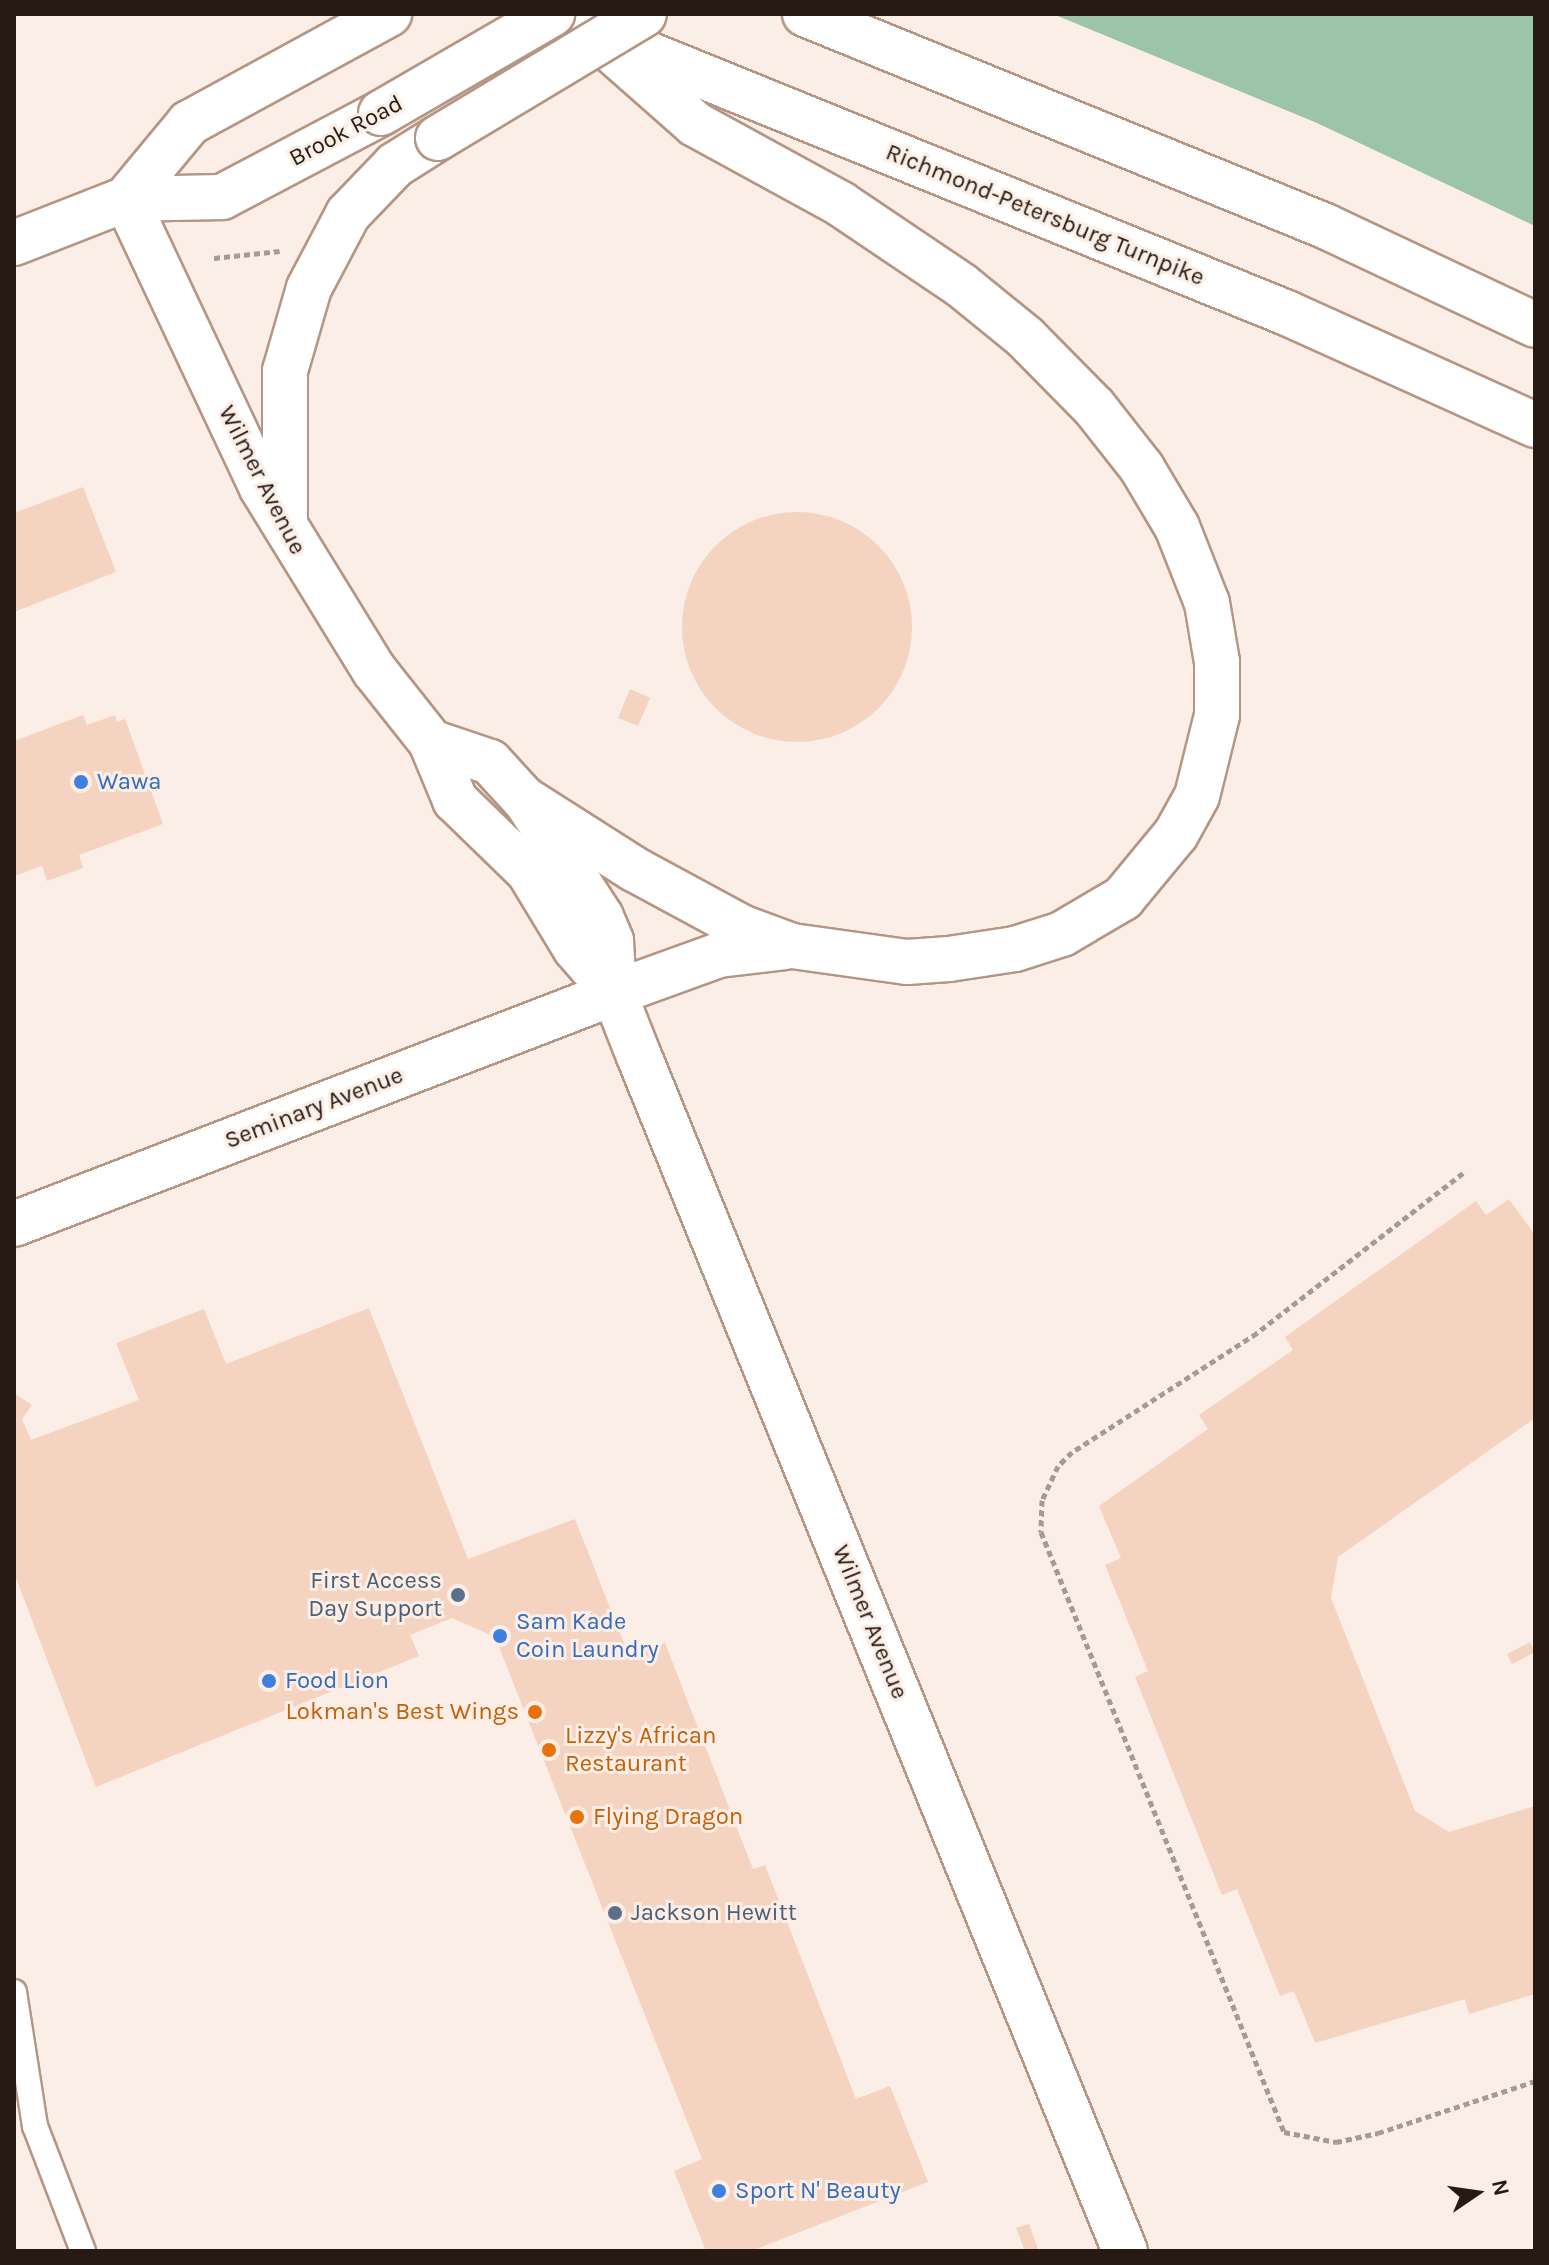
<!DOCTYPE html>
<style>
body{margin:0}
#map{position:relative;width:1549px;height:2265px;overflow:hidden;background:#fbeee6;font-family:Karla,sans-serif}
div>[style]{position:absolute}
.forest>*{inset:0;background:#9bc4a9}
.building>*{inset:0;background:#f4d3c0}
.round{border-radius:50%}
.path>*{height:5px;margin-top:-2.5px;transform-origin:0;background:repeating-linear-gradient(90deg,#a79a93 0 6px,transparent 0 10px)}
.roads{filter:drop-shadow(2px 0 #b59583) drop-shadow(-2px 0 #b59583) drop-shadow(0 2px #b59583) drop-shadow(0 -2px #b59583)}
.service>*{height:24px;margin:-12px;padding:0 12px;transform-origin:12px;border-radius:12px;background:#fff}
.minor>*{height:44px;margin:-22px;padding:0 22px;transform-origin:22px;border-radius:22px;background:#fff}
.tertiary>*{height:44px;margin:-22px;padding:0 22px;transform-origin:22px;border-radius:22px;background:#fff}
.primary>*{height:44px;margin:-22px;padding:0 22px;transform-origin:22px;border-radius:22px;background:#fff}
.motorway>*{height:44px;margin:-22px;padding:0 22px;transform-origin:22px;border-radius:22px;background:#fff}
.bridges{filter:drop-shadow(2px 0 #b59583) drop-shadow(-2px 0 #b59583) drop-shadow(0 2px #b59583) drop-shadow(0 -2px #b59583)}
.primary-bridge>*{height:44px;margin:-22px;padding:0 22px;transform-origin:22px;border-radius:22px;background:#fff}
.dots>*{width:22px;height:22px;translate:-50% -50%;box-sizing:border-box;border:4px solid #fbeee6;border-radius:50%}
span{translate:-50% -50%;white-space:nowrap;text-align:center;line-height:1.15;-webkit-text-stroke:6px #fbeee6;paint-order:stroke}
.street-label{font-size:24px;color:#261a13}
.shop-label{font-size:24px;color:#366cbe}
.left{translate:0 -50%;text-align:left}
.service-label{font-size:24px;color:#4e5e75}
.right{translate:-100% -50%;text-align:right}
.food-label{font-size:24px;color:#c56008}
.frame{position:absolute;inset:0;border:16px solid #261a13;pointer-events:none}
.north{position:absolute;left:1437px;top:2153px;width:80px;height:80px;-webkit-text-stroke:6px #fbeee6;paint-order:stroke;rotate:77deg;font-size:22px;font-weight:700;line-height:32px;text-align:center;color:#261a13}
.north::after{content:'';display:block;margin:auto;width:28px;height:36px;background:#261a13;clip-path:polygon(50% 0,100% 100%,50% 72%,0 100%)}
</style>
<div id="map">
<div class="forest">
<div style="clip-path:polygon(1053px 14px,1535px 14px,1535px 226px,1317px 123px)"></div>
</div>
<div class="building">
<div style="clip-path:polygon(83px 487px,116px 572px,14px 612px,14px 513px)"></div>
<div class="round" style="left:682px;top:512px;width:230px;height:230px"></div>
<div style="clip-path:polygon(630px 689px,650px 698px,638px 726px,618px 718px)"></div>
<div style="clip-path:polygon(83px 715px,87px 725px,115px 715px,117px 722px,125px 719px,163px 824px,79px 855px,83px 868px,47px 881px,42px 866px,14px 876px,14px 741px)"></div>
<div style="clip-path:polygon(1509px 1199px,1535px 1235px,1535px 1418px,1338px 1557px,1331px 1598px,1415px 1811px,1449px 1832px,1535px 1806px,1535px 1994px,1469px 2014px,1465px 1999px,1315px 2043px,1294px 1991px,1280px 1996px,1237px 1889px,1222px 1895px,1135px 1677px,1148px 1671px,1105px 1565px,1121px 1558px,1099px 1506px,1208px 1429px,1199px 1415px,1293px 1350px,1285px 1337px,1476px 1201px,1486px 1215px)"></div>
<div style="clip-path:polygon(369px 1308px,468px 1559px,575px 1519px,629px 1656px,665px 1643px,753px 1869px,765px 1865px,856px 2099px,890px 2086px,928px 2182px,751px 2251px,706px 2251px,674px 2171px,702px 2159px,495px 1637px,452px 1618px,410px 1635px,419px 1656px,96px 1787px,14px 1573px,14px 1393px,32px 1405px,22px 1419px,31px 1440px,139px 1400px,116px 1343px,204px 1309px,226px 1364px)"></div>
<div style="clip-path:polygon(1530px 1642px,1535px 1652px,1512px 1664px,1507px 1654px)"></div>
<div style="clip-path:polygon(1029px 2224px,1038px 2249px,1025px 2251px,1016px 2228px)"></div>
</div>
<div class="path">
<div style="left:214px;top:258px;width:66px;rotate:-6.1deg"></div>
<div style="left:1463px;top:1173px;width:261px;rotate:142.2deg"></div>
<div style="left:1257px;top:1333px;width:220px;rotate:147.2deg"></div>
<div style="left:1072px;top:1452px;width:20px;rotate:135deg"></div>
<div style="left:1058px;top:1466px;width:38px;rotate:115deg"></div>
<div style="left:1042px;top:1500px;width:32px;rotate:92deg"></div>
<div style="left:1041px;top:1532px;width:647px;rotate:67.95deg"></div>
<div style="left:1284px;top:2132px;width:53px;rotate:10.9deg"></div>
<div style="left:1336px;top:2142px;width:43px;rotate:-12.1deg"></div>
<div style="left:1378px;top:2133px;width:165px;rotate:-18.3deg"></div>
</div>
<div class="roads">
<div class="service">
<div style="left:14px;top:1992px;width:136px;rotate:81.1deg"></div>
<div style="left:35px;top:2126px;width:134px;rotate:69deg"></div>
</div>
<div class="minor">
<div style="left:14px;top:1224px;width:643px;rotate:-21.06deg"></div>
</div>
<div class="tertiary">
<div style="left:431px;top:742px;width:63px;rotate:67.5deg"></div>
<div style="left:455px;top:800px;width:103px;rotate:44.2deg"></div>
<div style="left:529px;top:872px;width:89px;rotate:58.8deg"></div>
<div style="left:575px;top:948px;width:60px;rotate:49.1deg"></div>
<div style="left:526px;top:801px;width:138px;rotate:57.1deg"></div>
<div style="left:601px;top:917px;width:26px;rotate:67deg"></div>
<div style="left:611px;top:941px;width:52px;rotate:86.7deg"></div>
<div style="left:614px;top:993px;width:68px;rotate:68.4deg"></div>
<div style="left:639px;top:1056px;width:1290px;rotate:67.87deg"></div>
</div>
<div class="primary">
<div style="left:126px;top:199px;width:319px;rotate:64.8deg"></div>
<div style="left:262px;top:488px;width:214px;rotate:58.4deg"></div>
<div style="left:374px;top:670px;width:92px;rotate:51.6deg"></div>
<div style="left:431px;top:742px;width:62px;rotate:18.7deg"></div>
<div style="left:490px;top:762px;width:50px;rotate:47.4deg"></div>
<div style="left:126px;top:199px;width:99px;rotate:-50.3deg"></div>
<div style="left:189px;top:123px;width:228px;rotate:-28.6deg"></div>
<div style="left:14px;top:243px;width:120px;rotate:-21.4deg"></div>
<div style="left:126px;top:199px;width:96px;rotate:-1.2deg"></div>
<div style="left:222px;top:197px;width:180px;rotate:-27.8deg"></div>
<div style="left:285px;top:523px;width:152px;rotate:-90deg"></div>
<div style="left:285px;top:371px;width:86px;rotate:-73.9deg"></div>
<div style="left:309px;top:288px;width:84px;rotate:-62.2deg"></div>
<div style="left:348px;top:214px;width:68px;rotate:-46.2deg"></div>
<div style="left:395px;top:165px;width:51px;rotate:-32.1deg"></div>
</div>
<div class="motorway">
<div style="left:805px;top:14px;width:562px;rotate:22.18deg"></div>
<div style="left:1325px;top:226px;width:232px;rotate:25.2deg"></div>
<div style="left:616px;top:41px;width:724px;rotate:22.07deg"></div>
<div style="left:1287px;top:313px;width:272px;rotate:24.3deg"></div>
<div style="left:524px;top:799px;width:130px;rotate:32.5deg"></div>
<div style="left:634px;top:869px;width:124px;rotate:28.4deg"></div>
<div style="left:743px;top:928px;width:52px;rotate:20.2deg"></div>
<div style="left:792px;top:946px;width:116px;rotate:7.9deg"></div>
<div style="left:907px;top:962px;width:42px;rotate:-4.1deg"></div>
<div style="left:949px;top:959px;width:67px;rotate:-8.6deg"></div>
<div style="left:1015px;top:949px;width:49px;rotate:-17.7deg"></div>
<div style="left:1062px;top:934px;width:71px;rotate:-30.5deg"></div>
<div style="left:1123px;top:898px;width:83px;rotate:-50.4deg"></div>
<div style="left:1176px;top:834px;width:43px;rotate:-61.1deg"></div>
<div style="left:1197px;top:796px;width:83px;rotate:-76.1deg"></div>
<div style="left:1217px;top:715px;width:53px;rotate:-90deg"></div>
<div style="left:1217px;top:662px;width:60px;rotate:-99.6deg"></div>
<div style="left:1207px;top:603px;width:82px;rotate:-111.5deg"></div>
<div style="left:1177px;top:527px;width:69px;rotate:-120.7deg"></div>
<div style="left:1142px;top:468px;width:78px;rotate:-128.2deg"></div>
<div style="left:1094px;top:407px;width:98px;rotate:-134.6deg"></div>
<div style="left:1025px;top:337px;width:82px;rotate:-140.9deg"></div>
<div style="left:961px;top:285px;width:145px;rotate:-146deg"></div>
<div style="left:841px;top:204px;width:166px;rotate:-151.3deg"></div>
<div style="left:695px;top:124px;width:145px;rotate:-138.6deg"></div>
<div style="left:614px;top:993px;width:112px;rotate:-19.9deg"></div>
<div style="left:719px;top:955px;width:66px;rotate:-6.9deg"></div>
</div>
</div>
<div class="bridges">
<div class="primary-bridge">
<div style="left:381px;top:113px;width:198px;rotate:-30.1deg"></div>
<div style="left:438px;top:138px;width:240px;rotate:-31deg"></div>
</div>
</div>
<div class="dots">
<div style="left:81px;top:782px;background:#3f7fe0"></div>
<div style="left:458px;top:1595px;background:#5c6f8a"></div>
<div style="left:500px;top:1636px;background:#3f7fe0"></div>
<div style="left:269px;top:1681px;background:#3f7fe0"></div>
<div style="left:535px;top:1712px;background:#e8710a"></div>
<div style="left:549px;top:1750px;background:#e8710a"></div>
<div style="left:577px;top:1817px;background:#e8710a"></div>
<div style="left:615px;top:1913px;background:#5c6f8a"></div>
<div style="left:719px;top:2191px;background:#3f7fe0"></div>
</div>
<div class="street-label">
<span style="left:346px;top:131px;rotate:-28deg">Brook Road</span>
<span style="left:1045px;top:215px;rotate:22deg">Richmond-Petersburg Turnpike</span>
<span style="left:262px;top:480px;rotate:63deg">Wilmer Avenue</span>
<span style="left:314px;top:1108px;rotate:-21deg">Seminary Avenue</span>
<span style="left:870px;top:1622px;rotate:68deg">Wilmer Avenue</span>
</div>
<div class="shop-label">
<span class="left" style="left:97px;top:782px">Wawa</span>
<span class="left" style="left:516px;top:1636px">Sam Kade<br>Coin Laundry</span>
<span class="left" style="left:285px;top:1681px">Food Lion</span>
<span class="left" style="left:735px;top:2191px">Sport N' Beauty</span>
</div>
<div class="service-label">
<span class="right" style="left:442px;top:1595px">First Access<br>Day Support</span>
<span class="left" style="left:631px;top:1913px">Jackson Hewitt</span>
</div>
<div class="food-label">
<span class="right" style="left:519px;top:1712px">Lokman's Best Wings</span>
<span class="left" style="left:565px;top:1750px">Lizzy's African<br>Restaurant</span>
<span class="left" style="left:593px;top:1817px">Flying Dragon</span>
</div>
<div class="frame"></div>
<div class="north">N</div>
</div>
